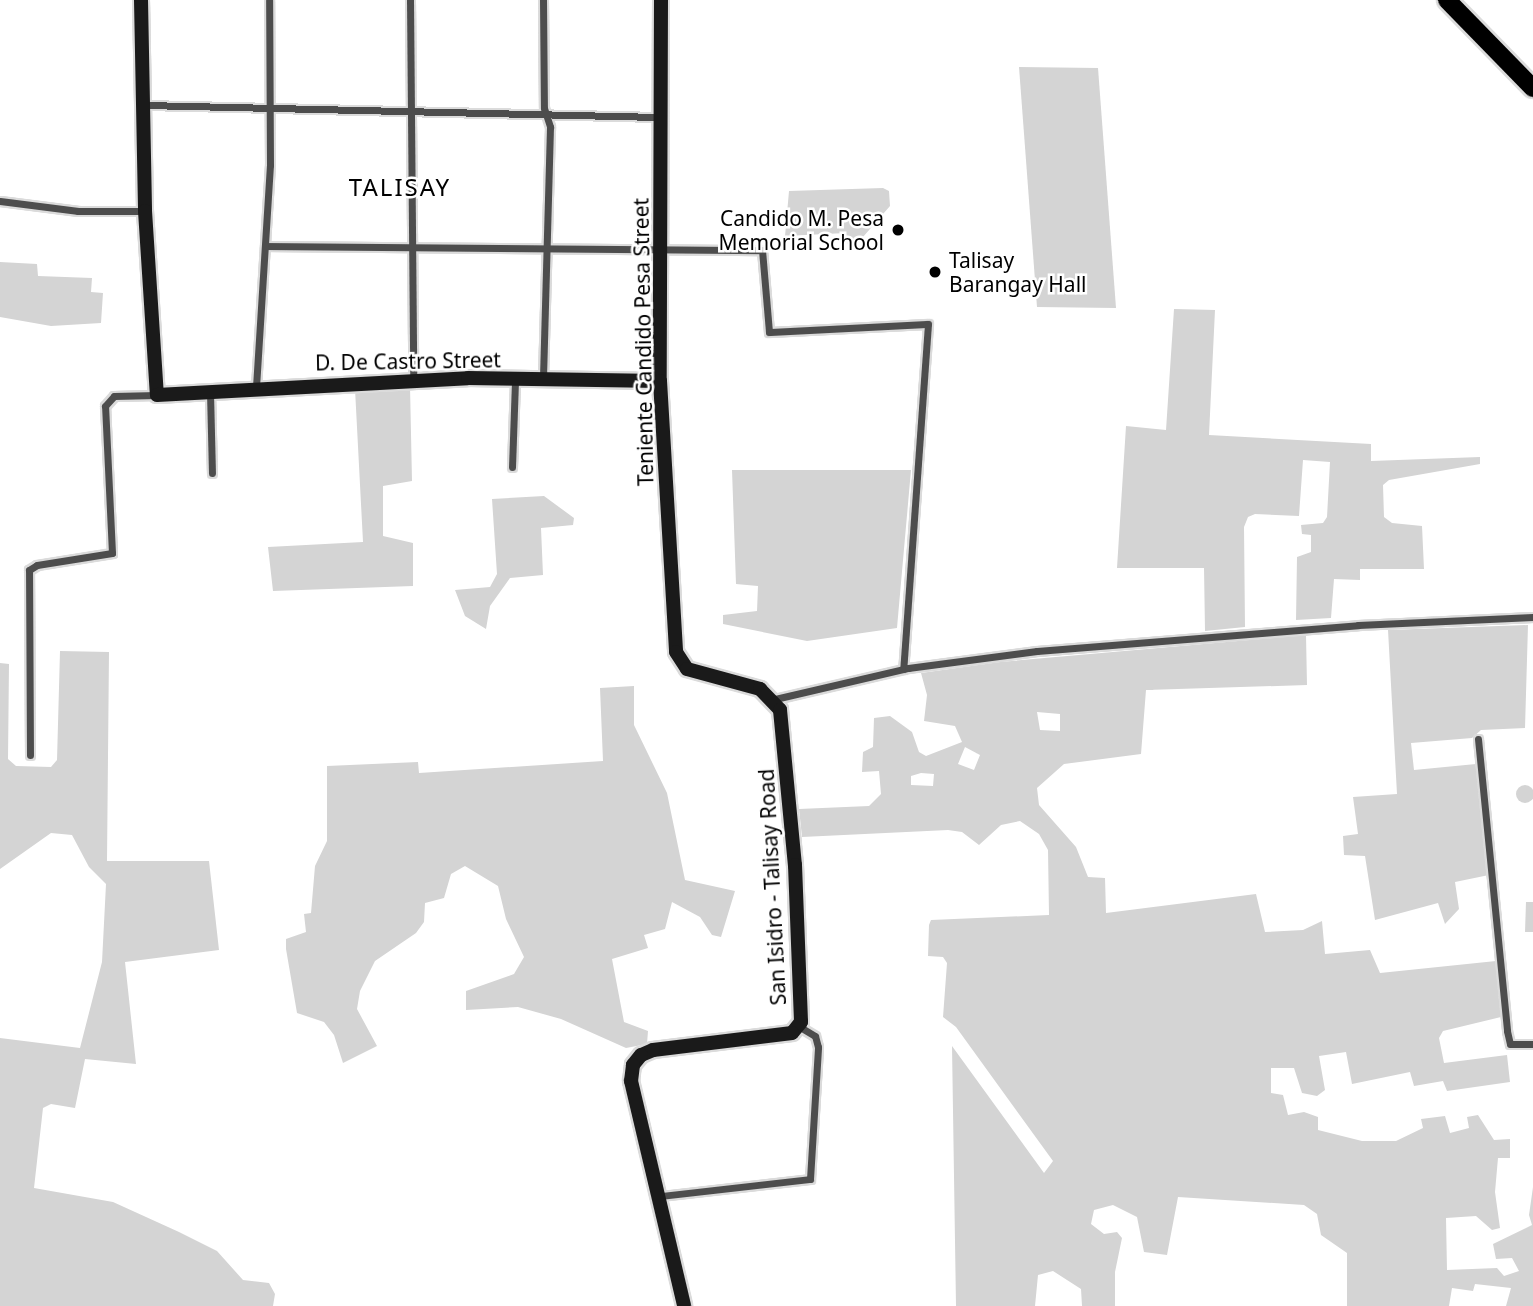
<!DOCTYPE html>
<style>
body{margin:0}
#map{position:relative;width:1533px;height:1306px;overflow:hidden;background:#fff;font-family:"Noto Sans",sans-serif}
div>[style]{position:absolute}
.green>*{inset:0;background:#d4d4d4}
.round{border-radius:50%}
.roads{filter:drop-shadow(2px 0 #dbdbdb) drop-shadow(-2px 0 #dbdbdb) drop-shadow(0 2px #dbdbdb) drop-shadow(0 -2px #dbdbdb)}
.street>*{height:7px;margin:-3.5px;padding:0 3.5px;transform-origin:3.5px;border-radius:3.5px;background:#4d4d4d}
.secondary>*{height:14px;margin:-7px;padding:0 7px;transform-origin:7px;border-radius:7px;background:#1a1a1a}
.primary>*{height:18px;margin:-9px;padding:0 9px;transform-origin:9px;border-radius:9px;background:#000}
.dots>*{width:19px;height:19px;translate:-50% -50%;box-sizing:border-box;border:4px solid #fff;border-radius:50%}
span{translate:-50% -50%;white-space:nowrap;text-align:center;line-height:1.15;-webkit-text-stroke:5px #fff;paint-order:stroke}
.poi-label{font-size:21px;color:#000}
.right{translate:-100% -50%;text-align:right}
.left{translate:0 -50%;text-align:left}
.street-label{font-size:21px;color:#000}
.quarter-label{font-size:24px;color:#000;letter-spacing:2px}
</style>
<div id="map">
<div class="green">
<div style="clip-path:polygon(1019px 67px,1098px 68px,1116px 308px,1037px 307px)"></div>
<div style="clip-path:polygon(883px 188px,889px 191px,890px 206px,856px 245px,847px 244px,846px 233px,785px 236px,789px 191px)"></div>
<div style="clip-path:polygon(0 262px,37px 264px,38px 276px,92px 278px,91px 292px,103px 293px,101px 323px,51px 326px,0 317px)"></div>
<div style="clip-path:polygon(1174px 309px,1215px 310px,1209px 435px,1371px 444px,1371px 461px,1480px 457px,1480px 464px,1389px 480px,1383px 485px,1384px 517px,1392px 523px,1422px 526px,1424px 569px,1360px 569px,1360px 580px,1334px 579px,1331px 618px,1296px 620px,1297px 557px,1311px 552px,1311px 535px,1302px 534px,1301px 525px,1323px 523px,1327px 517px,1330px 462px,1303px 460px,1299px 516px,1255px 514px,1248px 517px,1244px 527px,1245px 627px,1205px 631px,1204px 568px,1117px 568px,1126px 426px,1166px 430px)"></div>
<div style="clip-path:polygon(410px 386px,412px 481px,383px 486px,383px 536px,413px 543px,413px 586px,273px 591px,268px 547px,363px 542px,355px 389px)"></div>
<div style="clip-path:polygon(732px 470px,911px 470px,897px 628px,807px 641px,723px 624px,723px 615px,757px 611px,758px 586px,736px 584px)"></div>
<div style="clip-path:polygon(544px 496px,574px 518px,573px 525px,541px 528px,543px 575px,510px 578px,490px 606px,486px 629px,465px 616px,455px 590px,490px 587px,497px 574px,492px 499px)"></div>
<div style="clip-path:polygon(1528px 625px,1525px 728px,1481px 730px,1472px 738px,1411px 743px,1414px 770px,1476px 764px,1489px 875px,1455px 882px,1459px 909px,1445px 924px,1438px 903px,1375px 920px,1365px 856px,1344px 855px,1343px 836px,1358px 834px,1353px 797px,1397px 794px,1388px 630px)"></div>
<div style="clip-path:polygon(evenodd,1306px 635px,1307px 685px,1146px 690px,1141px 754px,1064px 764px,1037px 788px,1039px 805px,1076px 847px,1088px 877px,1105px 878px,1106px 913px,1256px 894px,1265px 932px,1303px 930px,1322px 921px,1325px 954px,1370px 950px,1380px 973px,1496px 961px,1501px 1017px,1443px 1031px,1439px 1038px,1444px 1063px,1507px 1055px,1510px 1082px,1447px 1091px,1443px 1081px,1414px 1086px,1410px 1072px,1352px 1084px,1346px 1052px,1319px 1056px,1325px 1090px,1317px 1096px,1302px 1093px,1294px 1068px,1271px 1068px,1271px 1093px,1283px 1095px,1288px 1115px,1304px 1112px,1318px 1117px,1318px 1130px,1362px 1141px,1396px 1141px,1423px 1128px,1421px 1119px,1445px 1116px,1450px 1133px,1469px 1128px,1467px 1117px,1478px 1115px,1494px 1140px,1510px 1139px,1510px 1158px,1498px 1158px,1495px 1192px,1500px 1228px,1492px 1230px,1476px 1216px,1446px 1218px,1447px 1270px,1497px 1268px,1504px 1276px,1519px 1271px,1512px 1258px,1496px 1259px,1493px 1244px,1532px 1225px,1529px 1215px,1533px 1187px,1533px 1306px,1506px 1306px,1511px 1288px,1475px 1284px,1473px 1291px,1452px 1288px,1449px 1306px,1347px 1306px,1347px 1253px,1321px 1235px,1317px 1214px,1304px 1205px,1178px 1197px,1167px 1255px,1144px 1252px,1137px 1217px,1113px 1205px,1094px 1210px,1091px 1224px,1104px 1234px,1117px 1232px,1122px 1238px,1115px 1272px,1115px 1306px,1082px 1306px,1081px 1289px,1053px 1271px,1038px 1275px,1035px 1306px,956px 1306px,952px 1046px,1044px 1173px,1053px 1161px,956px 1027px,943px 1017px,947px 963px,943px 957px,928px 956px,929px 925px,931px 920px,1049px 915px,1048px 850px,1039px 834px,1020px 821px,1001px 825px,979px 845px,962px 832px,948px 830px,802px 837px,799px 809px,869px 806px,881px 794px,879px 771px,862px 772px,863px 752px,873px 747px,874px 718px,890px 716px,912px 732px,919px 752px,926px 756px,962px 742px,955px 726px,924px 721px,927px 695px,921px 673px,1000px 662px,1306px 635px,1037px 712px,1060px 714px,1060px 731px,1040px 730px,1037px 712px,1306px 635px,965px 747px,980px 755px,974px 770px,958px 764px,965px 747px,1306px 635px,921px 773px,934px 774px,933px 786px,911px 785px,911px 776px,921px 773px)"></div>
<div style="clip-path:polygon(60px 651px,109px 652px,107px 861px,209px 861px,219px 950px,125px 962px,136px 1064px,85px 1059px,75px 1108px,51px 1104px,43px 1108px,34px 1188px,113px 1202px,179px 1232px,217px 1251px,243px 1280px,269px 1283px,275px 1294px,273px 1306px,0 1306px,0 1038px,80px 1048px,102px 962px,106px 884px,89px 867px,72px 835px,51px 833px,0 869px,0 663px,9px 664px,8px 759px,16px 766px,51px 767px,57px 760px)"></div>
<div style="clip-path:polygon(634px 686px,634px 725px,667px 793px,685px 880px,735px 891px,721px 937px,712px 935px,700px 917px,672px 902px,665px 929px,644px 935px,648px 948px,612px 959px,624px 1022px,648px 1031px,647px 1044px,626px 1048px,561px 1019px,518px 1007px,466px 1010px,466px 991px,514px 974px,524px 957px,506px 919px,498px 886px,465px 866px,451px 874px,444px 898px,425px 903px,424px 922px,416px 933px,375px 961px,360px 991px,357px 1009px,377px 1046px,343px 1063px,334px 1035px,324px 1022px,297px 1013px,286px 949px,286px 939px,306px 932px,304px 914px,311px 913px,315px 866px,327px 841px,327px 766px,418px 762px,419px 773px,603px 761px,600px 688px)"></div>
<div class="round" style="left:1516px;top:785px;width:18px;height:18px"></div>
<div style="clip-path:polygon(1526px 902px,1533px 902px,1533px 932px,1525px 932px)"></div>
</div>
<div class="roads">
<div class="street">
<div style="left:410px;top:0;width:379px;rotate:89.5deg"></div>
<div style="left:543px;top:0;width:108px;rotate:89.5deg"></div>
<div style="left:544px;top:108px;width:20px;rotate:72deg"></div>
<div style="left:550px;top:127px;width:252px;rotate:91.6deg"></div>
<div style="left:145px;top:105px;width:514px;rotate:1.34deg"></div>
<div style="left:0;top:201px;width:79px;rotate:7.3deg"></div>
<div style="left:78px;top:211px;width:67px"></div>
<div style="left:266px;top:246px;width:496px;rotate:0.5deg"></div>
<div style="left:762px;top:250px;width:82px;rotate:85.1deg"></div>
<div style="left:769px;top:332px;width:159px;rotate:-2.9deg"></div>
<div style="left:928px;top:324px;width:346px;rotate:94.1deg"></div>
<div style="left:256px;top:387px;width:222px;rotate:-86.4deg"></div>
<div style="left:270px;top:165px;width:165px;rotate:-90.3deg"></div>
<div style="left:210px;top:392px;width:81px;rotate:88.6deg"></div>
<div style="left:512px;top:467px;width:86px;rotate:-88deg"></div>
<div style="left:775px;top:699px;width:137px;rotate:-13.1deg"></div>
<div style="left:908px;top:668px;width:130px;rotate:-7.5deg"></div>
<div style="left:1037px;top:651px;width:322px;rotate:-4.6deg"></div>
<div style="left:1358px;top:625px;width:175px;rotate:-2.6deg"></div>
<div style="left:1478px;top:739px;width:293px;rotate:84.3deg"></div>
<div style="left:1507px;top:1031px;width:13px;rotate:77deg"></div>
<div style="left:1510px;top:1044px;width:23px"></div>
<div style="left:30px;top:755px;width:185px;rotate:-90.3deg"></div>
<div style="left:29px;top:570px;width:9px;rotate:-32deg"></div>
<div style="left:37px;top:565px;width:76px;rotate:-9.1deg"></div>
<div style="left:112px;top:553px;width:147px;rotate:-92.7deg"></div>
<div style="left:105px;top:406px;width:13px;rotate:-48deg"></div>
<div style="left:114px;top:396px;width:43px;rotate:-1.3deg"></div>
<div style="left:661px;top:1196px;width:150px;rotate:-6.5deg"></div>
<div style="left:810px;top:1179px;width:132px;rotate:-86.5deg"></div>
<div style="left:818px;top:1047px;width:11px;rotate:-105deg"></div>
<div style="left:815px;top:1036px;width:17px;rotate:-149deg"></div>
</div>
<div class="secondary">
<div style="left:141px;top:0;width:211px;rotate:88.9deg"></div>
<div style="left:145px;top:211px;width:184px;rotate:86.3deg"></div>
<div style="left:157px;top:395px;width:311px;rotate:-3.1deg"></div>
<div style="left:468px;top:378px;width:192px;rotate:0.9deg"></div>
<div style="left:661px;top:0;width:381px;rotate:90.2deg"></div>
<div style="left:660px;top:381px;width:271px;rotate:86.6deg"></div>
<div style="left:676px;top:652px;width:20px;rotate:57deg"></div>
<div style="left:687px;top:669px;width:76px;rotate:15.3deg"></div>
<div style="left:760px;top:689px;width:29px;rotate:46deg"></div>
<div style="left:780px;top:710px;width:156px;rotate:84.5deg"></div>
<div style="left:795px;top:865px;width:157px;rotate:87.8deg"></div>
<div style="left:801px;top:1022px;width:14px;rotate:129deg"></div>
<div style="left:792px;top:1033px;width:140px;rotate:173deg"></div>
<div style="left:653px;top:1050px;width:13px;rotate:157deg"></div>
<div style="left:641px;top:1055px;width:13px;rotate:129deg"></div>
<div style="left:633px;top:1065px;width:16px;rotate:97deg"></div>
<div style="left:631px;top:1081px;width:231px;rotate:76.7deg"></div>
</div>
<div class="primary">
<div style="left:1447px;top:0;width:123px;rotate:45.7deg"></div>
</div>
</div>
<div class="dots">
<div style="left:898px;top:230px;background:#000"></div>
<div style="left:935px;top:272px;background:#000"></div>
</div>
<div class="poi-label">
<span class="right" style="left:884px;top:230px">Candido M. Pesa<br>Memorial School</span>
<span class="left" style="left:949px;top:272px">Talisay<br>Barangay Hall</span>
</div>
<div class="street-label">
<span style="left:643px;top:342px;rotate:-91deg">Teniente Candido Pesa Street</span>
<span style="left:408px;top:361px;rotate:-1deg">D. De Castro Street</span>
<span style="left:772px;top:887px;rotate:-93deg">San Isidro - Talisay Road</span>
</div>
<div class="quarter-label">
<span style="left:400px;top:187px">TALISAY</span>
</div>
</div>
